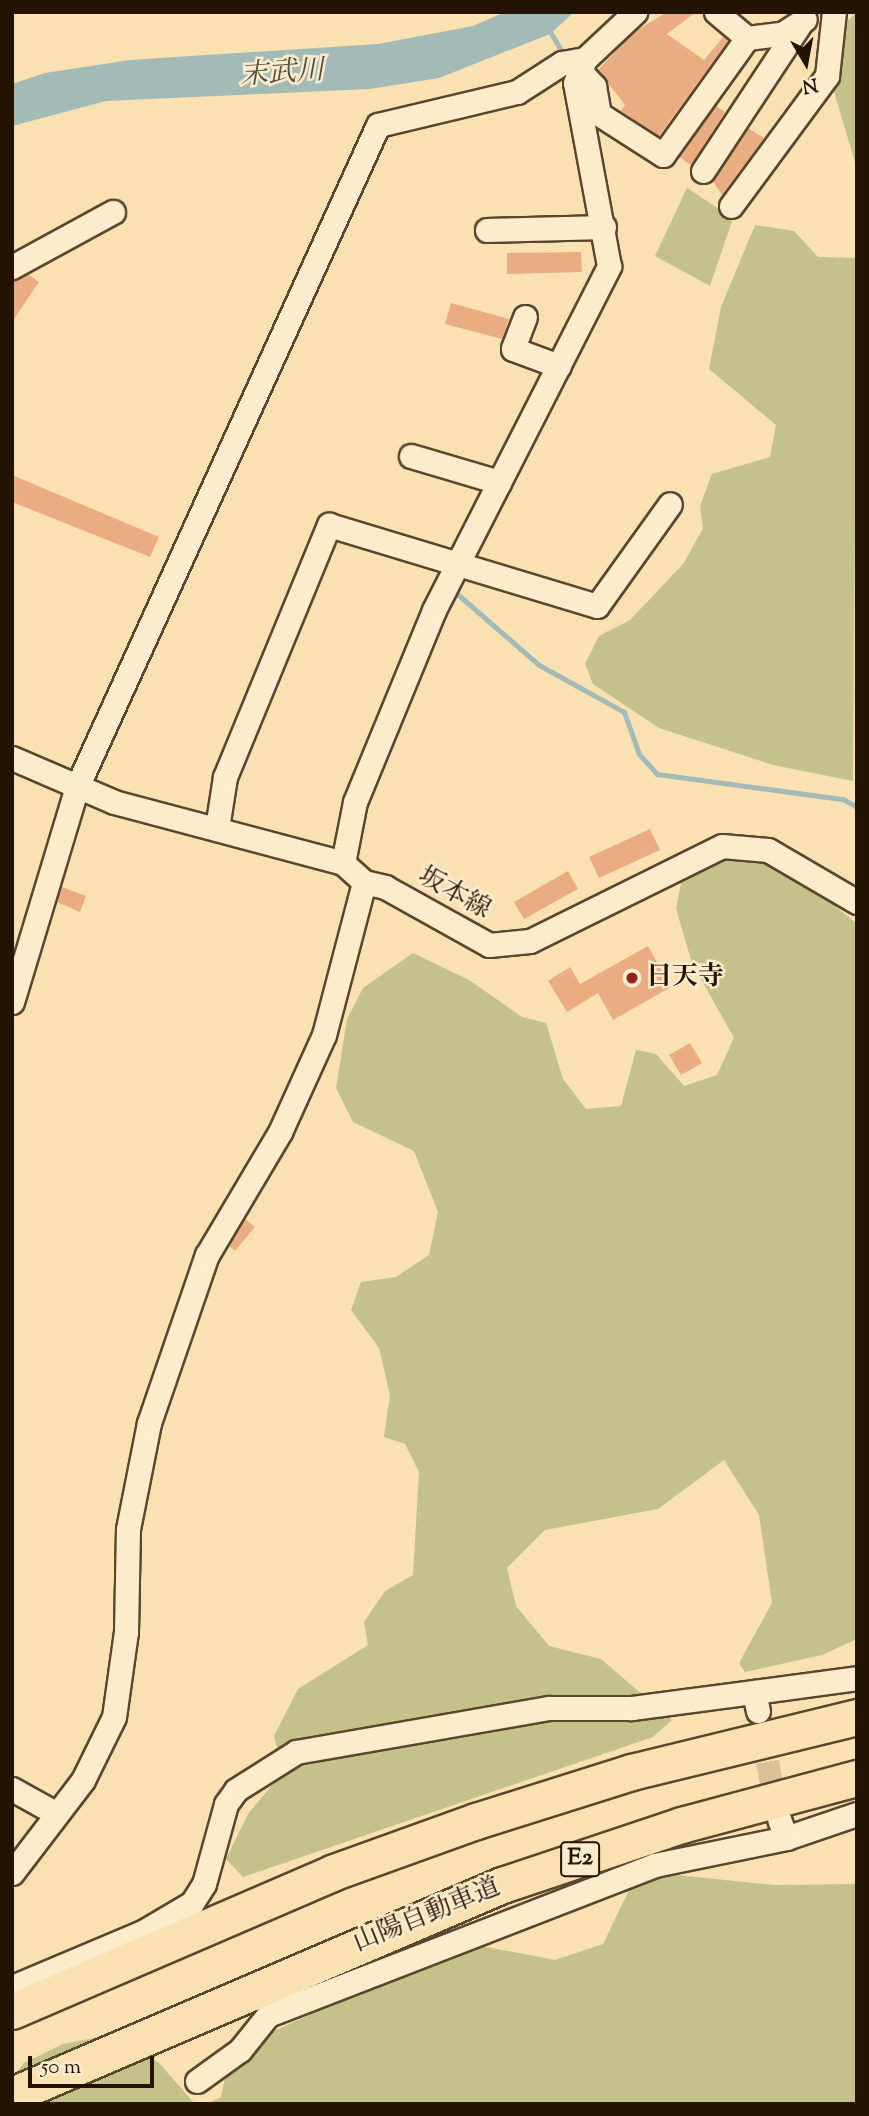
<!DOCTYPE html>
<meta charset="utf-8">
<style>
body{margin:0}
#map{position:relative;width:869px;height:2116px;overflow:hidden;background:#fae1b2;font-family:"Sorts Mill Goudy","Noto Serif JP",serif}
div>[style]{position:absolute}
.green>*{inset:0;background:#c2c289}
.water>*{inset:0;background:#a2bbb6}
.stream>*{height:5px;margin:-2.5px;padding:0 2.5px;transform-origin:2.5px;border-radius:2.5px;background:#a2bbb6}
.building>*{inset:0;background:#eaad81}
.minor-tunnel>*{height:23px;margin-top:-11.5px;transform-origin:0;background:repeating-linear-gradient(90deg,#dac298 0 23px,transparent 0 34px)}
.roads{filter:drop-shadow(2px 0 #5a462e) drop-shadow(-2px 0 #5a462e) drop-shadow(0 2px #5a462e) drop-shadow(0 -2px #5a462e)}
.minor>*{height:23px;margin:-11.5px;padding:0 11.5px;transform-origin:11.5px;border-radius:11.5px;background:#fceccd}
.highway>*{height:35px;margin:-17.5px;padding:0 17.5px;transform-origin:17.5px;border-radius:17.5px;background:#fae1b2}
.dots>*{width:19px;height:19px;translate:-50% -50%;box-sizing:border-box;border:4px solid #fceccd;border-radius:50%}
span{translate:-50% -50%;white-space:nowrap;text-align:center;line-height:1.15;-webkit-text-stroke:5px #fceccd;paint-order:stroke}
.shield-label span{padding:2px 5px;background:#fceccd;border:2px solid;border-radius:5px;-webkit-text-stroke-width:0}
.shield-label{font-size:24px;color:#251302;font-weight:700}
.street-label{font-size:26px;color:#251302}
.poi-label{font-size:26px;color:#251302;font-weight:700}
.left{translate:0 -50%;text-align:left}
.water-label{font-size:28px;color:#514e41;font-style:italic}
.frame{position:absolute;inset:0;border:14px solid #251302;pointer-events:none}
.north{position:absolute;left:771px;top:28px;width:70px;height:70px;-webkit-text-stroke:5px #fceccd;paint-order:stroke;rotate:170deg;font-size:19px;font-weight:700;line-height:28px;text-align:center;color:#251302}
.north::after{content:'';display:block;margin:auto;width:24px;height:32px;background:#251302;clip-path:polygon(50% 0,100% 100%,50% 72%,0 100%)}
.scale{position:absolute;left:28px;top:2056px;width:126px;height:32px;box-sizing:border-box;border:4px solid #251302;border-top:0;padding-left:9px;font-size:21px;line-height:24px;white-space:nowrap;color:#251302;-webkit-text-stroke:5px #fceccd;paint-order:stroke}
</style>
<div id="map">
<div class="green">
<div style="clip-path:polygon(857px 12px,857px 169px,832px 85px,846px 22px)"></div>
<div style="clip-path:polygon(687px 188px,733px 218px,710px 286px,655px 256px)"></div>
<div style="clip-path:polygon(755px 225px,794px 231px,818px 257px,857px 258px,853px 781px,773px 765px,659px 728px,593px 684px,585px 664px,599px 636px,630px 620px,684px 563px,703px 528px,700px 506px,712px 474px,770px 457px,776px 425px,709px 369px,721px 307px)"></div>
<div style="clip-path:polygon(729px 855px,762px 859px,803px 880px,857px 924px,857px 1639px,822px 1655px,745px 1672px,739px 1663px,772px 1603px,759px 1515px,724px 1460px,658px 1509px,545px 1530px,507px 1568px,516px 1606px,549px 1646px,601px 1659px,672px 1720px,653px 1737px,243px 1877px,226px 1859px,248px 1814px,283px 1772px,274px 1736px,298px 1689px,368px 1645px,364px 1622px,385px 1591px,413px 1575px,419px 1472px,405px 1444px,384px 1437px,390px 1395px,379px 1348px,351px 1310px,361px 1282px,396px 1277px,429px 1255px,438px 1212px,414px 1151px,353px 1122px,336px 1088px,347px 1019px,363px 988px,413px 953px,469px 980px,522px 1017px,546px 1023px,563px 1079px,586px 1109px,621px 1106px,636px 1050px,656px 1054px,684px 1086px,717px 1075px,734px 1038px,692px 963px,676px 909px,683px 873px)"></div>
<div style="clip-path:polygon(676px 1875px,774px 1885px,857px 1884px,857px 2104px,206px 2104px,221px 2097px,226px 2073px,254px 2040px,409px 1970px,481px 1946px,555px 1960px,603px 1944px,631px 1886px)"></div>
<div style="clip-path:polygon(119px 2033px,161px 2065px,195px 2104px,12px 2104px,12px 2078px,24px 2063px,63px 2044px)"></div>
</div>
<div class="water">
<div style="clip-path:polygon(505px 12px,574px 12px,550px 34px,439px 78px,370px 89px,106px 101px,12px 126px,12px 84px,45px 73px,130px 60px,378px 44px,473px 26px)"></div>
</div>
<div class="stream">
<div style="left:548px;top:28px;width:32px;rotate:60deg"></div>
<div style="left:613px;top:229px;width:35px;rotate:82deg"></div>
<div style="left:455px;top:592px;width:111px;rotate:41deg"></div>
<div style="left:539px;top:665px;width:97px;rotate:28.9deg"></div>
<div style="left:624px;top:712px;width:45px;rotate:70.3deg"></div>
<div style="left:639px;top:754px;width:27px;rotate:48deg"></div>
<div style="left:657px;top:774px;width:188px;rotate:7.7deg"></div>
<div style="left:843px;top:799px;width:16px;rotate:30deg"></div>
</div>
<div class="building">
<div style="clip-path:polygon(667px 12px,696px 12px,667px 34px,704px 60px,723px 37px,728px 41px,659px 136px,621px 111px,625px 105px,598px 70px,633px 33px)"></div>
<div style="clip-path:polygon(716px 106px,725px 112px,691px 165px,679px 157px)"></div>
<div style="clip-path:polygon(748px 128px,764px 138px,722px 195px,713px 181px)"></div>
<div style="clip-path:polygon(581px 252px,582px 272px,507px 274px,507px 253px)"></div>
<div style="clip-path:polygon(28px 274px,39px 282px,12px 322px,12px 281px)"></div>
<div style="clip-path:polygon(451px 303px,509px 319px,502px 339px,445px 324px)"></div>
<div style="clip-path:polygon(12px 475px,159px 537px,150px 557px,12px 502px)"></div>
<div style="clip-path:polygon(650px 829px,660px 850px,599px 878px,589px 857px)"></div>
<div style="clip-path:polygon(568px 871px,578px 889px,524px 919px,514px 902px)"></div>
<div style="clip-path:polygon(62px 887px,86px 896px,80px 912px,57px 902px)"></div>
<div style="clip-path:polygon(648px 946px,671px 987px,613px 1020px,598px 993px,567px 1012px,548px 981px,570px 967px,580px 984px)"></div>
<div style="clip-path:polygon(690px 1043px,702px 1063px,681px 1075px,669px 1055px)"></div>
<div style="clip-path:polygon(245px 1219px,255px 1227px,235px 1251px,229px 1246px)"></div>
</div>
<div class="minor-tunnel">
<div style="left:761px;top:1728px;width:85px;rotate:79.1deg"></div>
</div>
<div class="roads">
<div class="minor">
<div style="left:716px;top:12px;width:40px;rotate:40deg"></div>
<div style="left:747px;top:38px;width:35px;rotate:-7deg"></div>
<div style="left:782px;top:34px;width:27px;rotate:-33deg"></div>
<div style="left:580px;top:71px;width:21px;rotate:47deg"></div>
<div style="left:594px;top:86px;width:28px;rotate:80deg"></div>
<div style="left:599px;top:114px;width:76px;rotate:32.6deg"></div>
<div style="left:663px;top:155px;width:144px;rotate:-54.3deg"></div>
<div style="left:703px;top:171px;width:180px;rotate:-56.6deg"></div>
<div style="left:731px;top:206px;width:162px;rotate:-53.6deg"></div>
<div style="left:827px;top:76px;width:64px;rotate:-83.8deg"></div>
<div style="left:487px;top:230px;width:117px;rotate:-1.5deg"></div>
<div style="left:12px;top:267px;width:115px;rotate:-28.6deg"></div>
<div style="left:525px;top:317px;width:34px;rotate:111deg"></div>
<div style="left:513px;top:349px;width:49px;rotate:20.3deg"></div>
<div style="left:411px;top:456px;width:92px;rotate:16.5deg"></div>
<div style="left:12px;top:758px;width:111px;rotate:23.3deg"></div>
<div style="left:114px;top:802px;width:237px;rotate:14.9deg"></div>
<div style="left:343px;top:863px;width:28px;rotate:42deg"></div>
<div style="left:364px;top:882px;width:22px;rotate:13deg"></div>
<div style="left:385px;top:887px;width:119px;rotate:29.1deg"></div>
<div style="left:489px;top:945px;width:41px;rotate:-5.6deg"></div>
<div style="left:530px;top:941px;width:214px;rotate:-26.3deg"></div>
<div style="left:722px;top:846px;width:46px;rotate:5deg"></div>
<div style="left:768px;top:850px;width:103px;rotate:30.3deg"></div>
<div style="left:217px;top:828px;width:52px;rotate:-81.1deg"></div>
<div style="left:225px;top:777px;width:273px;rotate:-67.6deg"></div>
<div style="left:329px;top:525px;width:280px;rotate:16.8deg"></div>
<div style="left:597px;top:606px;width:125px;rotate:-54.4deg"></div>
<div style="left:343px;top:863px;width:62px;rotate:-78.9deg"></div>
<div style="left:355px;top:802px;width:208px;rotate:-67.6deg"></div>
<div style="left:434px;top:610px;width:386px;rotate:-63deg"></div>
<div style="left:609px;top:266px;width:186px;rotate:-100.5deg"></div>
<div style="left:575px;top:83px;width:26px;rotate:-67deg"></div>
<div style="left:585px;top:59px;width:69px;rotate:-43.2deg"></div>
<div style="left:12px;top:1002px;width:225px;rotate:-73.2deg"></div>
<div style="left:77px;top:787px;width:727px;rotate:-65.55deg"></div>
<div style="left:378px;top:125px;width:143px;rotate:-13.4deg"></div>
<div style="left:517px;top:92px;width:54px;rotate:-32.8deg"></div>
<div style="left:562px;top:63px;width:23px;rotate:-10deg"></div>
<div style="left:758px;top:1711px;width:19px;rotate:-102deg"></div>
<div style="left:754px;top:1692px;width:104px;rotate:-7.7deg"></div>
<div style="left:12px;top:1789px;width:51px;rotate:29.1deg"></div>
<div style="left:779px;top:1819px;width:20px;rotate:70deg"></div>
<div style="left:786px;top:1838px;width:75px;rotate:-18.7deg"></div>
<div style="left:12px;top:1873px;width:117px;rotate:-52.6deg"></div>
<div style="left:83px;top:1780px;width:70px;rotate:-63.8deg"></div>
<div style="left:114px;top:1717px;width:86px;rotate:-82deg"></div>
<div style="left:126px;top:1632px;width:103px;rotate:-88.9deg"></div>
<div style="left:128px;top:1529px;width:108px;rotate:-78.8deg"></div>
<div style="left:149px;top:1423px;width:178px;rotate:-71deg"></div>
<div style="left:207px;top:1255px;width:143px;rotate:-59.3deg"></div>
<div style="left:280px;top:1132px;width:107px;rotate:-65.6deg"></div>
<div style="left:324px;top:1035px;width:158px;rotate:-75.3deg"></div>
<div style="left:12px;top:1987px;width:142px;rotate:-22.8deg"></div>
<div style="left:143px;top:1932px;width:57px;rotate:-30.6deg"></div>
<div style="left:192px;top:1903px;width:22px;rotate:-58deg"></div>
<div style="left:204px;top:1884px;width:83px;rotate:-74.6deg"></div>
<div style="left:226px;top:1804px;width:17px;rotate:-54deg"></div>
<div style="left:236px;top:1790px;width:71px;rotate:-32.3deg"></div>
<div style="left:296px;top:1752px;width:257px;rotate:-9.9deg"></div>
<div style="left:549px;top:1708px;width:83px"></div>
<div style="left:632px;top:1708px;width:123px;rotate:-7.5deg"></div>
<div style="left:197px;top:2081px;width:53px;rotate:-35.8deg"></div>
<div style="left:240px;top:2050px;width:45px;rotate:-51.3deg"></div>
<div style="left:268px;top:2015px;width:415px;rotate:-21.2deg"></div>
<div style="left:655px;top:1865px;width:134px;rotate:-11.6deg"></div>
</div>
<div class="highway">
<div style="left:12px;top:2011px;width:351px;rotate:-23.3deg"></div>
<div style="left:334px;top:1872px;width:151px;rotate:-19.8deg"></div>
<div style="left:476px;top:1821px;width:163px;rotate:-17.5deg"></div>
<div style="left:631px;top:1772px;width:233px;rotate:-13.7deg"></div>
<div style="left:12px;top:2095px;width:533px;rotate:-23.2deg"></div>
<div style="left:502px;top:1885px;width:189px;rotate:-18.5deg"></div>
<div style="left:681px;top:1825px;width:182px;rotate:-15deg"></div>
</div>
</div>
<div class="dots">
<div style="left:632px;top:978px;background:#8f2418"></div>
</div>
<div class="shield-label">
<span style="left:580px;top:1859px">E2</span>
</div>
<div class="street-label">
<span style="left:454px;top:894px;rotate:29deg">坂本線</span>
<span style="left:427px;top:1916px;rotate:-22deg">山陽自動車道</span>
</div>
<div class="poi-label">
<span class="left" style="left:646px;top:978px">日天寺</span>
</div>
<div class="water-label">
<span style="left:282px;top:74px;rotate:-4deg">末武川</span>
</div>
<div class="frame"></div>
<div class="north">N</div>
<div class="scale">50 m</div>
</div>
